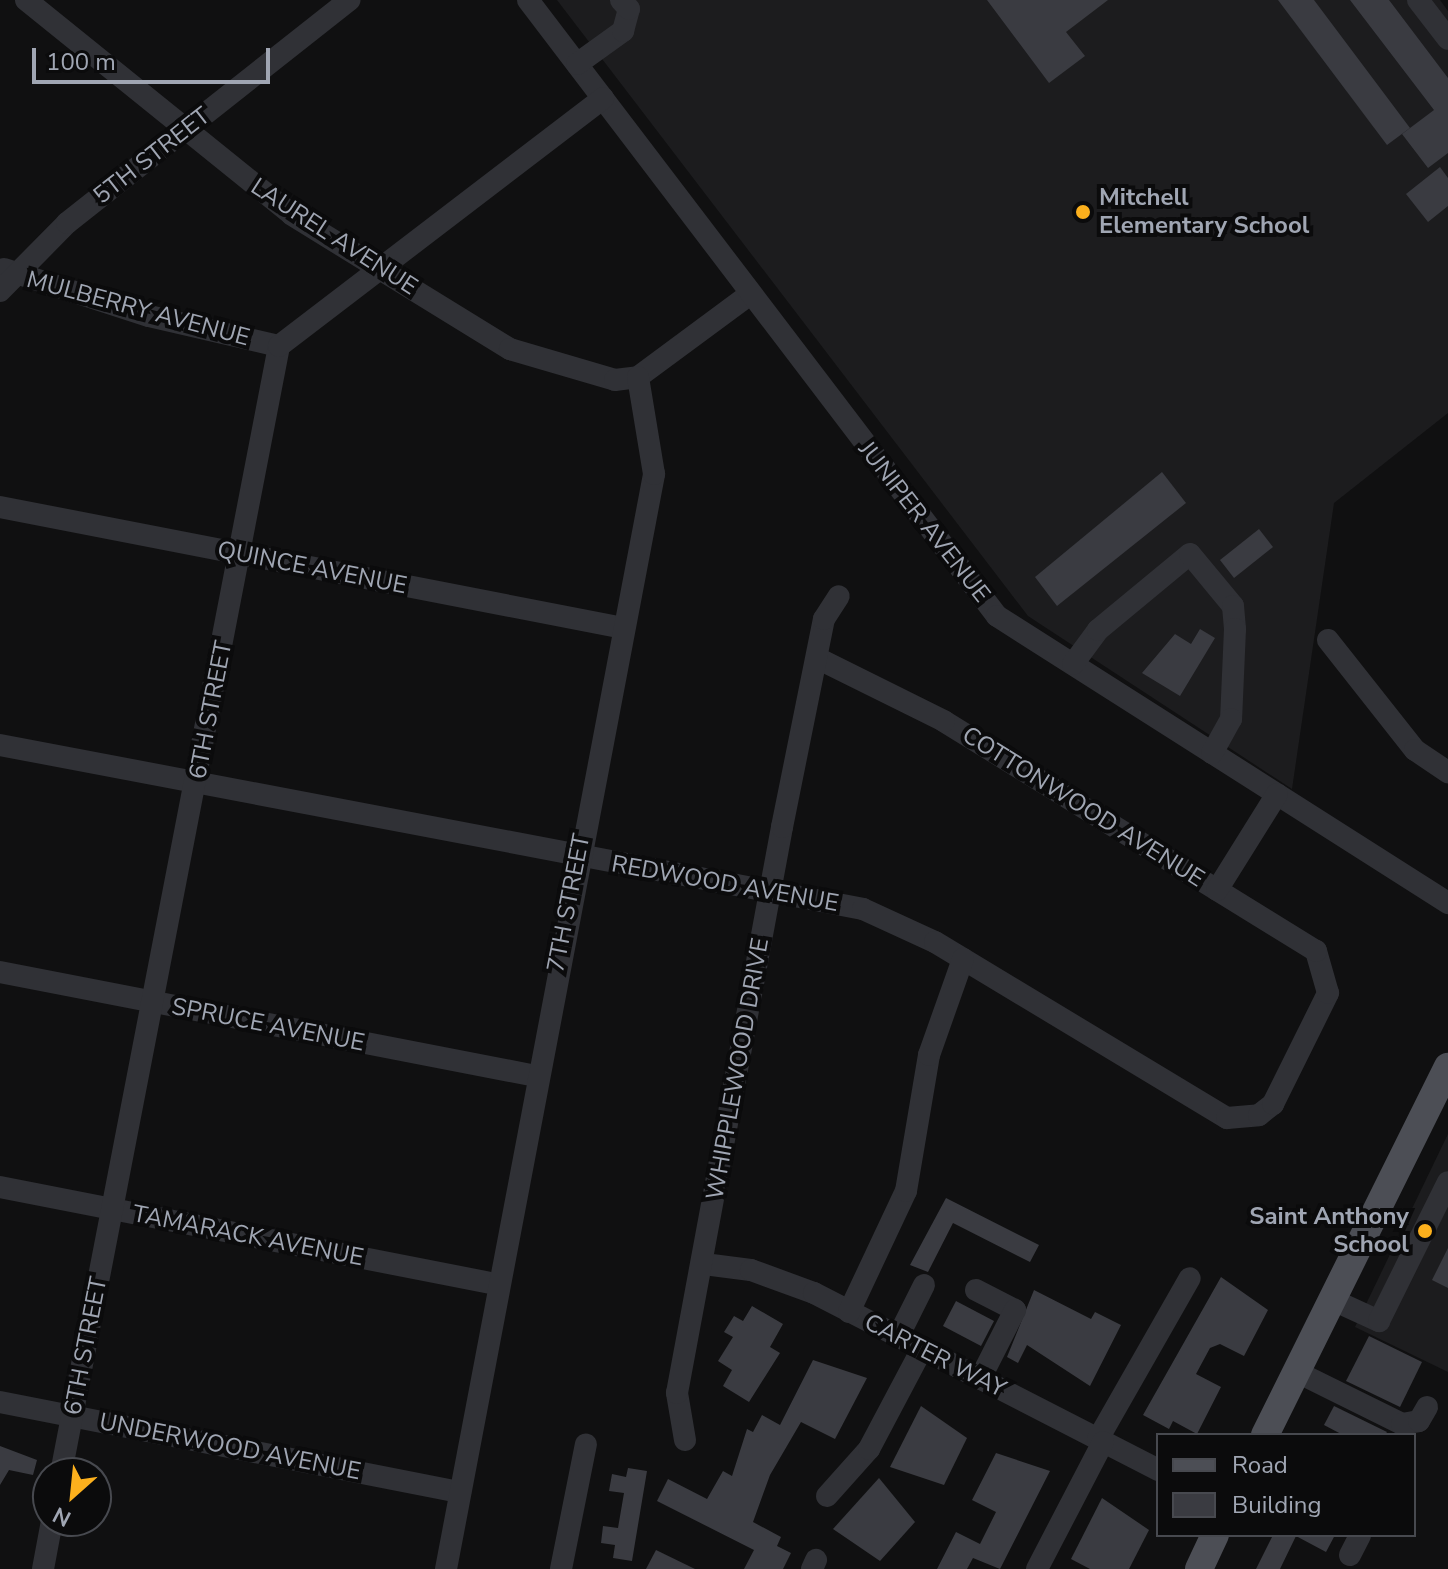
<!DOCTYPE html>
<style>
body{margin:0}
#map{position:relative;width:1448px;height:1569px;overflow:hidden;background:#101011;font-family:"Nunito Sans",sans-serif}
div>[style]{position:absolute}
.built>*{inset:0;background:#1c1c1e}
.building>*{inset:0;background:#3a3b41}
.minor>*{height:22px;margin:-11px;padding:0 11px;transform-origin:11px;border-radius:11px;background:#303136}
.major>*{height:28px;margin:-14px;padding:0 14px;transform-origin:14px;border-radius:14px;background:#4c4e55}
.dots>*{width:22px;height:22px;translate:-50% -50%;box-sizing:border-box;border:4px solid #0b0b0c;border-radius:50%}
span{translate:-50% -50%;white-space:nowrap;text-align:center;line-height:1.15;-webkit-text-stroke:8px #0b0b0c;paint-order:stroke}
.street-label{font-size:24px;color:#a0a6b3}
.poi-label{font-size:24px;color:#a0a6b3;font-weight:700}
.left{translate:0 -50%;text-align:left}
.right{translate:-100% -50%;text-align:right}
.legend{position:absolute;left:1156px;top:1433px;width:260px;height:104px;box-sizing:border-box;background:#0b0b0c;border:2px solid #47494f;margin:0;padding:10px 14px;list-style:none;font-size:24px;color:#a0a6b3}
.legend li{display:flex;align-items:center;gap:16px;height:40px}
.legend b{width:40px;border:2px solid #47494f}
.north{position:absolute;left:32px;top:1457px;width:80px;height:80px;box-sizing:border-box;background:#0b0b0c;border:2px solid #47494f;border-radius:50%;rotate:207deg;font-size:22px;font-weight:700;line-height:32px;text-align:center;color:#a0a6b3}
.north::after{content:'';display:block;margin:auto;width:28px;height:36px;background:#fcb01d;clip-path:polygon(50% 0,100% 100%,50% 72%,0 100%)}
.scale{position:absolute;left:32px;top:48px;width:238px;height:36px;box-sizing:border-box;border:4px solid #a0a6b3;border-top:0;padding-left:10px;font-size:24px;line-height:28px;white-space:nowrap;color:#a0a6b3;-webkit-text-stroke:6px #0b0b0c;paint-order:stroke}
</style>
<div id="map">
<div class="built">
<div style="clip-path:polygon(557px 0,1440px 0,1448px 11px,1448px 413px,1334px 503px,1292px 789px,1028px 616px)"></div>
<div style="clip-path:polygon(1448px 1134px,1448px 1372px,1355px 1327px)"></div>
</div>
<div class="building">
<div style="clip-path:polygon(987px 0,1108px 0,1066px 32px,1085px 56px,1049px 83px)"></div>
<div style="clip-path:polygon(1278px 0,1314px 0,1410px 128px,1387px 145px)"></div>
<div style="clip-path:polygon(1350px 0,1389px 0,1448px 78px,1448px 153px,1428px 168px,1402px 134px,1434px 110px)"></div>
<div style="clip-path:polygon(1440px 167px,1448px 178px,1448px 206px,1428px 222px,1406px 194px)"></div>
<div style="clip-path:polygon(1162px 472px,1186px 503px,1057px 606px,1035px 577px)"></div>
<div style="clip-path:polygon(1259px 529px,1273px 547px,1234px 578px,1220px 560px)"></div>
<div style="clip-path:polygon(1200px 629px,1215px 638px,1180px 696px,1142px 673px,1175px 634px,1191px 644px)"></div>
<div style="clip-path:polygon(946px 1198px,1039px 1245px,1030px 1262px,953px 1223px,928px 1272px,910px 1265px)"></div>
<div style="clip-path:polygon(1448px 1248px,1448px 1288px,1432px 1280px)"></div>
<div style="clip-path:polygon(1221px 1277px,1268px 1310px,1244px 1356px,1220px 1344px,1210px 1348px,1196px 1374px,1221px 1387px,1197px 1434px,1173px 1421px,1169px 1429px,1143px 1415px)"></div>
<div style="clip-path:polygon(1034px 1290px,1091px 1319px,1095px 1312px,1121px 1325px,1090px 1386px,1027px 1345px,1018px 1363px,1007px 1357px)"></div>
<div style="clip-path:polygon(956px 1301px,994px 1321px,981px 1346px,943px 1326px)"></div>
<div style="clip-path:polygon(752px 1306px,783px 1324px,770px 1347px,780px 1353px,749px 1402px,723px 1386px,732px 1370px,718px 1361px,733px 1337px,724px 1332px,734px 1316px,743px 1321px)"></div>
<div style="clip-path:polygon(1369px 1336px,1422px 1362px,1400px 1407px,1346px 1381px)"></div>
<div style="clip-path:polygon(813px 1360px,867px 1378px,835px 1439px,801px 1422px,770px 1475px,753px 1522px,781px 1537px,777px 1546px,791px 1553px,783px 1569px,744px 1569px,754px 1550px,657px 1501px,668px 1479px,707px 1499px,723px 1471px,732px 1476px,747px 1429px,753px 1432px,762px 1415px,780px 1425px)"></div>
<div style="clip-path:polygon(921px 1406px,967px 1438px,944px 1485px,890px 1467px)"></div>
<div style="clip-path:polygon(1334px 1406px,1387px 1432px,1385px 1435px,1343px 1435px,1324px 1425px)"></div>
<div style="clip-path:polygon(0 1446px,37px 1460px,33px 1475px,9px 1470px,0 1485px)"></div>
<div style="clip-path:polygon(996px 1453px,1050px 1471px,1000px 1569px,973px 1558px,967px 1569px,937px 1569px,956px 1532px,980px 1544px,996px 1512px,972px 1500px)"></div>
<div style="clip-path:polygon(628px 1468px,647px 1471px,632px 1561px,613px 1558px,615px 1545px,601px 1543px,603px 1526px,618px 1528px,624px 1493px,609px 1491px,612px 1474px,626px 1477px)"></div>
<div style="clip-path:polygon(879px 1478px,915px 1522px,880px 1561px,833px 1529px)"></div>
<div style="clip-path:polygon(1102px 1498px,1149px 1530px,1129px 1569px,1090px 1569px,1071px 1559px)"></div>
<div style="clip-path:polygon(1273px 1535px,1335px 1535px,1326px 1552px,1296px 1536px,1280px 1569px,1256px 1569px)"></div>
<div style="clip-path:polygon(656px 1550px,695px 1569px,646px 1569px)"></div>
</div>
<div class="minor">
<div style="left:26px;top:0;width:342px;rotate:38.9deg"></div>
<div style="left:292px;top:215px;width:256px;rotate:31.6deg"></div>
<div style="left:510px;top:349px;width:109px;rotate:16.4deg"></div>
<div style="left:615px;top:380px;width:23px;rotate:-7deg"></div>
<div style="left:638px;top:377px;width:139px;rotate:-36.5deg"></div>
<div style="left:528px;top:0;width:774px;rotate:52.72deg"></div>
<div style="left:997px;top:616px;width:535px;rotate:32.47deg"></div>
<div style="left:1418px;top:0;width:49px;rotate:52.4deg"></div>
<div style="left:577px;top:64px;width:57px;rotate:-35.7deg"></div>
<div style="left:623px;top:31px;width:23px;rotate:-75deg"></div>
<div style="left:629px;top:9px;width:12px;rotate:-132deg"></div>
<div style="left:4px;top:269px;width:152px;rotate:18deg"></div>
<div style="left:149px;top:316px;width:133px;rotate:13deg"></div>
<div style="left:0;top:291px;width:95px;rotate:-45.4deg"></div>
<div style="left:67px;top:223px;width:360px;rotate:-38.3deg"></div>
<div style="left:0;top:507px;width:635px;rotate:10.99deg"></div>
<div style="left:1328px;top:640px;width:140px;rotate:51.7deg"></div>
<div style="left:1415px;top:750px;width:40px;rotate:34deg"></div>
<div style="left:1073px;top:664px;width:42px;rotate:-53.7deg"></div>
<div style="left:1098px;top:630px;width:119px;rotate:-39.6deg"></div>
<div style="left:1190px;top:554px;width:67px;rotate:50.4deg"></div>
<div style="left:1233px;top:606px;width:23px;rotate:85deg"></div>
<div style="left:1235px;top:629px;width:90px;rotate:92.5deg"></div>
<div style="left:1231px;top:719px;width:39px;rotate:119deg"></div>
<div style="left:0;top:745px;width:878px;rotate:10.76deg"></div>
<div style="left:863px;top:909px;width:79px;rotate:24.6deg"></div>
<div style="left:935px;top:942px;width:341px;rotate:31.1deg"></div>
<div style="left:1227px;top:1118px;width:32px;rotate:-5deg"></div>
<div style="left:1259px;top:1115px;width:18px;rotate:-38deg"></div>
<div style="left:1273px;top:1104px;width:124px;rotate:-63.6deg"></div>
<div style="left:1328px;top:993px;width:44px;rotate:-105.9deg"></div>
<div style="left:1316px;top:951px;width:437px;rotate:-148.3deg"></div>
<div style="left:944px;top:721px;width:142px;rotate:-153.6deg"></div>
<div style="left:1217px;top:890px;width:113px;rotate:-58deg"></div>
<div style="left:0;top:972px;width:546px;rotate:10.98deg"></div>
<div style="left:0;top:1187px;width:505px;rotate:11.07deg"></div>
<div style="left:704px;top:1264px;width:47px;rotate:7.3deg"></div>
<div style="left:751px;top:1270px;width:67px;rotate:20.1deg"></div>
<div style="left:814px;top:1293px;width:387px;rotate:27.2deg"></div>
<div style="left:976px;top:1290px;width:44px;rotate:27.1deg"></div>
<div style="left:1015px;top:1310px;width:77px;rotate:116.9deg"></div>
<div style="left:1333px;top:1300px;width:51px;rotate:24.5deg"></div>
<div style="left:1379px;top:1321px;width:155px;rotate:-63.6deg"></div>
<div style="left:849px;top:1312px;width:134px;rotate:-64.8deg"></div>
<div style="left:906px;top:1191px;width:138px;rotate:-80.4deg"></div>
<div style="left:929px;top:1055px;width:102px;rotate:-70.5deg"></div>
<div style="left:898px;top:1337px;width:58px;rotate:-63.4deg"></div>
<div style="left:1297px;top:1372px;width:117px;rotate:26.3deg"></div>
<div style="left:1402px;top:1424px;width:17px;rotate:-10deg"></div>
<div style="left:1419px;top:1421px;width:16px;rotate:-60deg"></div>
<div style="left:0;top:1402px;width:469px;rotate:11.1deg"></div>
<div style="left:1098px;top:1439px;width:185px;rotate:-60.3deg"></div>
<div style="left:685px;top:1440px;width:48px;rotate:-99.7deg"></div>
<div style="left:677px;top:1393px;width:576px;rotate:-79.49deg"></div>
<div style="left:782px;top:827px;width:212px;rotate:-78.6deg"></div>
<div style="left:824px;top:619px;width:27px;rotate:-57deg"></div>
<div style="left:61px;top:1473px;width:1148px;rotate:-79.05deg"></div>
<div style="left:279px;top:346px;width:408px;rotate:-37.4deg"></div>
<div style="left:827px;top:1496px;width:63px;rotate:-48.2deg"></div>
<div style="left:869px;top:1449px;width:113px;rotate:-62.1deg"></div>
<div style="left:1350px;top:1555px;width:22px;rotate:-63deg"></div>
<div style="left:43px;top:1569px;width:49px;rotate:-79.4deg"></div>
<div style="left:446px;top:1569px;width:1115px;rotate:-79.24deg"></div>
<div style="left:654px;top:474px;width:98px;rotate:-99.4deg"></div>
<div style="left:561px;top:1569px;width:127px;rotate:-78.7deg"></div>
<div style="left:812px;top:1569px;width:10px;rotate:-66deg"></div>
<div style="left:1037px;top:1569px;width:143px;rotate:-62.5deg"></div>
</div>
<div class="major">
<div style="left:1265px;top:1435px;width:411px;rotate:-63.6deg"></div>
<div style="left:1199px;top:1569px;width:38px;rotate:-65deg"></div>
</div>
<div class="dots">
<div style="left:1083px;top:212px;background:#fcb01d"></div>
<div style="left:1425px;top:1231px;background:#fcb01d"></div>
</div>
<div class="street-label">
<span style="left:152px;top:156px;rotate:-38deg">5TH STREET</span>
<span style="left:334px;top:237px;rotate:33deg">LAUREL AVENUE</span>
<span style="left:138px;top:309px;rotate:15deg">MULBERRY AVENUE</span>
<span style="left:924px;top:522px;rotate:52deg">JUNIPER AVENUE</span>
<span style="left:312px;top:568px;rotate:11deg">QUINCE AVENUE</span>
<span style="left:211px;top:710px;rotate:-79deg">6TH STREET</span>
<span style="left:1083px;top:807px;rotate:32deg">COTTONWOOD AVENUE</span>
<span style="left:725px;top:884px;rotate:10deg">REDWOOD AVENUE</span>
<span style="left:569px;top:903px;rotate:-79deg">7TH STREET</span>
<span style="left:268px;top:1025px;rotate:11deg">SPRUCE AVENUE</span>
<span style="left:738px;top:1069px;rotate:-80deg">WHIPPLEWOOD DRIVE</span>
<span style="left:248px;top:1236px;rotate:11deg">TAMARACK AVENUE</span>
<span style="left:86px;top:1346px;rotate:-79deg">6TH STREET</span>
<span style="left:935px;top:1356px;rotate:27deg">CARTER WAY</span>
<span style="left:230px;top:1447px;rotate:11deg">UNDERWOOD AVENUE</span>
</div>
<div class="poi-label">
<span class="left" style="left:1099px;top:212px">Mitchell<br>Elementary School</span>
<span class="right" style="left:1409px;top:1231px">Saint Anthony<br>School</span>
</div>
<ul class="legend">
<li><b style="height:10px;background:#4c4e55"></b>Road</li>
<li><b style="height:22px;background:#3a3b41"></b>Building</li>
</ul>
<div class="north">N</div>
<div class="scale">100 m</div>
</div>
